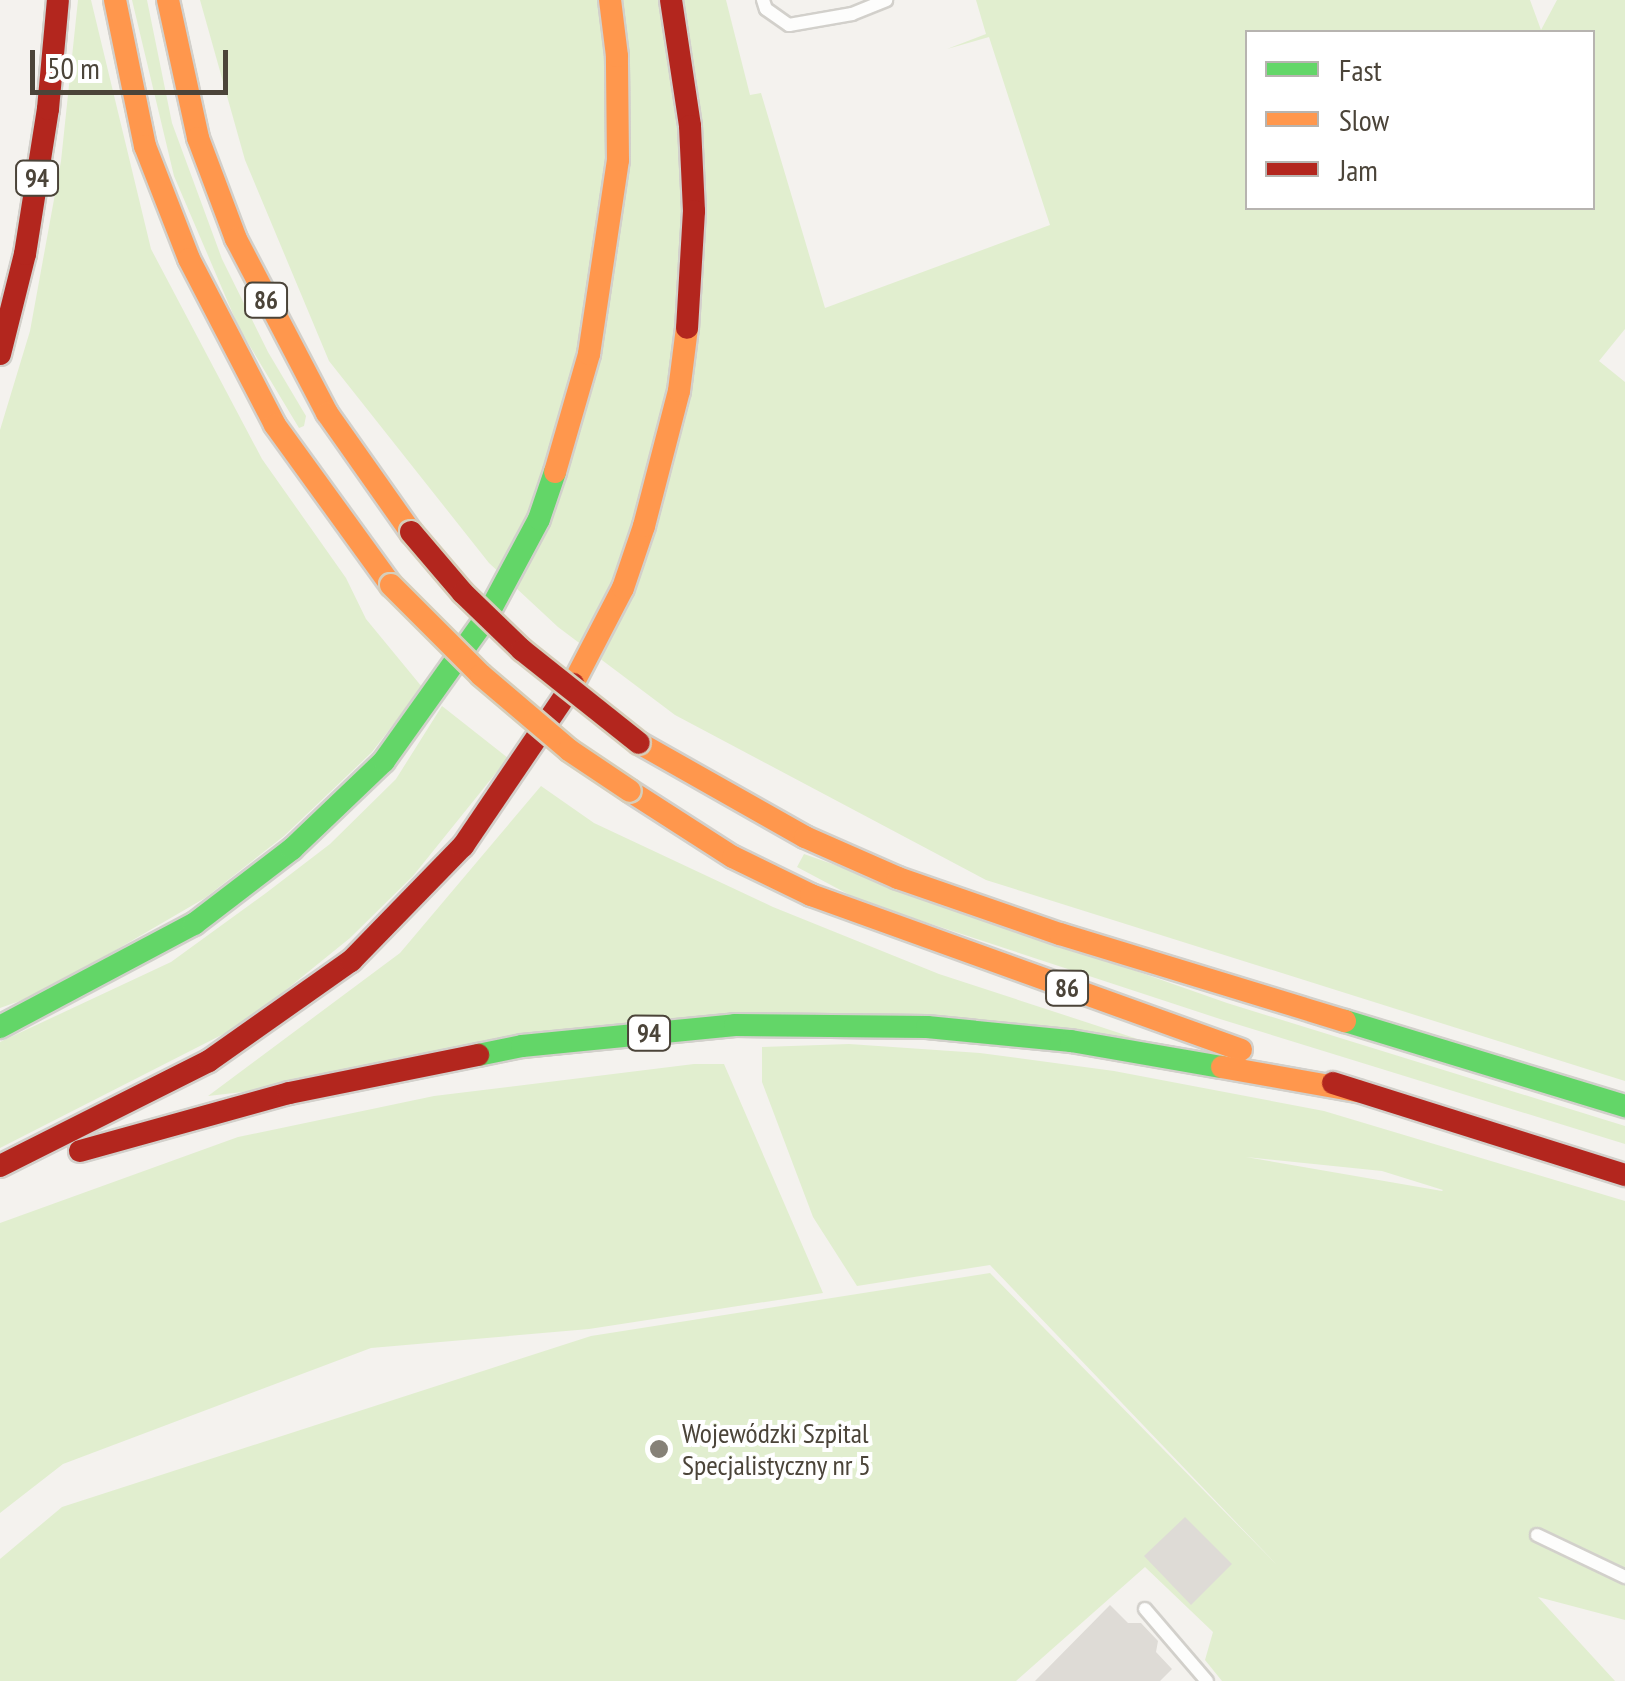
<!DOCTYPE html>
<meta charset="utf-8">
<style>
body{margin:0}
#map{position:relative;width:1625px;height:1681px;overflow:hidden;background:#f4f2ee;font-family:"PT Sans Narrow",sans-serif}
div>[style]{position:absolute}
.green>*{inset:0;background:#e1eecf}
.building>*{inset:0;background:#dedbd6}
.roads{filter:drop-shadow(2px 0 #d2d0cb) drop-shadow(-2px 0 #d2d0cb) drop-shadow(0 2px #d2d0cb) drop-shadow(0 -2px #d2d0cb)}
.lane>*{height:12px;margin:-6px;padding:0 6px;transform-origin:6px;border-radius:6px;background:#fdfdfc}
.fast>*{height:22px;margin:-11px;padding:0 11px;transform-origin:11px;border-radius:11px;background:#63d668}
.slow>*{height:22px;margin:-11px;padding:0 11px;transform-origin:11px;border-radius:11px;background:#ff974d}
.jam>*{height:22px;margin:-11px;padding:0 11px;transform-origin:11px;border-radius:11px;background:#b3261e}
.bridges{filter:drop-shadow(2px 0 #d6cebb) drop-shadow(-2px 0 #d6cebb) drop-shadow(0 2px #d6cebb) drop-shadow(0 -2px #d6cebb)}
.slow-bridge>*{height:22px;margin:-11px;padding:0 11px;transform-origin:11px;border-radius:11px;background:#ff974d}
.jam-bridge>*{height:22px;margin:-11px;padding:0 11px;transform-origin:11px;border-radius:11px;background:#b3261e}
.dots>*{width:28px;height:28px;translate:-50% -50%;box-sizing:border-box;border:5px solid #fff;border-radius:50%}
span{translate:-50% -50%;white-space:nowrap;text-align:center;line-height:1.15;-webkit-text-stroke:8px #fff;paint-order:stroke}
.shield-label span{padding:2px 8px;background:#fff;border:2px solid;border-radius:8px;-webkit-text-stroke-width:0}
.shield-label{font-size:25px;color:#4b4439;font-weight:700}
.poi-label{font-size:28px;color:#4b4439}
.left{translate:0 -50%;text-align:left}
.legend{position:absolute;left:1245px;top:30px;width:350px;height:180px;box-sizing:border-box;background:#fff;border:2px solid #b7b4b0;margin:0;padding:12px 18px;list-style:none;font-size:30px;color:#4b4439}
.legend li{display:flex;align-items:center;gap:20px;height:50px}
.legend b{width:50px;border:2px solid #b7b4b0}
.scale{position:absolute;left:30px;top:50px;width:198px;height:45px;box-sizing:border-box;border:5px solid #4b4439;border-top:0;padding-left:12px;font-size:30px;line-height:35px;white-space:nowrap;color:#4b4439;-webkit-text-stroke:8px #fff;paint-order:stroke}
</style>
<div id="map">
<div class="green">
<div style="clip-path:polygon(78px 0,91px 0,151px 249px,262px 459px,346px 578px,366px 619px,422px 687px,372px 752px,284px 836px,205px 898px,42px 993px,0 1008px,0 430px,30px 331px,61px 161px)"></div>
<div style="clip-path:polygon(132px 0,147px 0,172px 123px,222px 259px,268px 352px,306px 416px,304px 426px,299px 428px,239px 328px,174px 176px)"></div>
<div style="clip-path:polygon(evenodd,200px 0,726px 0,750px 95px,761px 93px,825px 308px,1050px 225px,989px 37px,947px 49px,986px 34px,976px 0,1530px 0,1541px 30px,1557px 0,1625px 0,1625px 329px,1599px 361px,1625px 382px,1625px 1081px,986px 880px,675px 715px,558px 627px,489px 563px,329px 361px,245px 160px,200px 0,1248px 32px,1592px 32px,1592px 208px,1248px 208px,1248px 32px)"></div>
<div style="clip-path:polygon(442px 706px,508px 758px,413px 876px,350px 938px,245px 1023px,0 1148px,0 1042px,171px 962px,266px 893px,330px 844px,396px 779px)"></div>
<div style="clip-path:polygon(541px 786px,594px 823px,773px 907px,939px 974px,1159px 1046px,898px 1016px,208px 1096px,400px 953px)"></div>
<div style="clip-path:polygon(804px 854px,1227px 1003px,1625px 1126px,1625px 1144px,1220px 1019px,861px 901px,797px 867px)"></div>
<div style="clip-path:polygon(evenodd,849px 1044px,980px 1053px,1114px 1071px,1324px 1111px,1625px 1201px,1625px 1620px,1538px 1597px,1615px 1681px,1222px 1681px,1205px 1660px,1213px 1632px,1145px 1567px,1016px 1681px,0 1681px,0 1559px,62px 1507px,591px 1336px,990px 1273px,1276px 1564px,990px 1265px,857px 1286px,813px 1217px,762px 1082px,762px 1047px,849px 1044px,1246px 1157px,1382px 1171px,1443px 1190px,1442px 1191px,1246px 1157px)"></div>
<div style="clip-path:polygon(694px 1064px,724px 1064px,823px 1293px,589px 1329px,371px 1348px,63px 1464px,0 1513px,0 1223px,238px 1137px,434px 1096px)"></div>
</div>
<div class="building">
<div style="clip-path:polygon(1185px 1517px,1232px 1564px,1191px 1605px,1144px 1556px)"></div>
<div style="clip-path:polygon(1110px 1605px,1128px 1623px,1141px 1623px,1158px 1641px,1156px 1652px,1172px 1669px,1160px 1681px,1035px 1681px)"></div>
</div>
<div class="roads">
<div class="lane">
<div style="left:763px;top:0;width:9px;rotate:72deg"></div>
<div style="left:766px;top:9px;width:28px;rotate:35deg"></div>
<div style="left:789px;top:25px;width:64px;rotate:-9.9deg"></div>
<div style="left:852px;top:14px;width:37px;rotate:-22deg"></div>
<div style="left:1537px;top:1535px;width:98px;rotate:25.5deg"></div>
<div style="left:1145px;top:1609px;width:95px;rotate:49.3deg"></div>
</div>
<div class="fast">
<div style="left:1345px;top:1021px;width:293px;rotate:16.9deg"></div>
<div style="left:0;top:1027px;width:220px;rotate:-28deg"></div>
<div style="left:194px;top:924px;width:123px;rotate:-37.4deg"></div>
<div style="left:292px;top:849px;width:127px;rotate:-43.7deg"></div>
<div style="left:384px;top:761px;width:176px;rotate:-54.5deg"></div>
<div style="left:486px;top:618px;width:112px;rotate:-61.8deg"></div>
<div style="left:539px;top:519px;width:50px;rotate:-71.2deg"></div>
<div style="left:478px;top:1055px;width:45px;rotate:-11.6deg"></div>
<div style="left:522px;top:1046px;width:214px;rotate:-5.6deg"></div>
<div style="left:735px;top:1025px;width:192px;rotate:0.6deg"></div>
<div style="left:927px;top:1027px;width:145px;rotate:5.6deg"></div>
<div style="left:1071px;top:1041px;width:153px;rotate:9.8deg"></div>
</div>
<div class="slow">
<div style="left:115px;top:0;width:149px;rotate:78.4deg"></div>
<div style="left:145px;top:146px;width:121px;rotate:68.7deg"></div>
<div style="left:189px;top:259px;width:187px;rotate:62.6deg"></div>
<div style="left:275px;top:425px;width:198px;rotate:54.1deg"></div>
<div style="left:168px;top:0;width:141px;rotate:77.7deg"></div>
<div style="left:198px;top:138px;width:108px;rotate:69.4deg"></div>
<div style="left:236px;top:239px;width:196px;rotate:62.4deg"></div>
<div style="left:327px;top:413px;width:146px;rotate:54.8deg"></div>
<div style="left:555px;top:472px;width:123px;rotate:-73.9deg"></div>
<div style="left:589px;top:354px;width:196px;rotate:-81.5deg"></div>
<div style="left:618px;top:160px;width:104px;rotate:-90.6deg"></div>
<div style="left:617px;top:56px;width:56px;rotate:-97.1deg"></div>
<div style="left:573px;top:684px;width:108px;rotate:-62.5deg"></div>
<div style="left:623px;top:588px;width:65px;rotate:-71.3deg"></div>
<div style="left:644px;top:526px;width:139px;rotate:-75.5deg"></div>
<div style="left:679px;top:391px;width:64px;rotate:-82.8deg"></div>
<div style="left:639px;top:743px;width:191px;rotate:29.5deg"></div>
<div style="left:805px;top:837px;width:102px;rotate:23.8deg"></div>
<div style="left:898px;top:878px;width:171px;rotate:19.1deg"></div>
<div style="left:1060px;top:934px;width:298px;rotate:17deg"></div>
<div style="left:630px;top:791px;width:122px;rotate:32.7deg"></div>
<div style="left:733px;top:857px;width:87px;rotate:26deg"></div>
<div style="left:811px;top:895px;width:457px;rotate:19.8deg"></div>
<div style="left:1222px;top:1067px;width:137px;rotate:10.1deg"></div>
</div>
<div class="jam">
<div style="left:671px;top:0;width:127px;rotate:81.4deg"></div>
<div style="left:690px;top:126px;width:85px;rotate:87.3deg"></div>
<div style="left:694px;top:211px;width:117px;rotate:93.4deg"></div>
<div style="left:0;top:354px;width:103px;rotate:-76deg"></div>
<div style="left:25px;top:254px;width:147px;rotate:-81deg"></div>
<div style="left:48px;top:109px;width:109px;rotate:-84.8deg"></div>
<div style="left:1333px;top:1083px;width:306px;rotate:17.5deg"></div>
<div style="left:80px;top:1151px;width:217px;rotate:-15.5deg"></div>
<div style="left:289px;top:1093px;width:193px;rotate:-11.4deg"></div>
<div style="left:0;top:1166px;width:234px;rotate:-26.7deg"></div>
<div style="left:209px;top:1061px;width:174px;rotate:-35.2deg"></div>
<div style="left:351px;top:961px;width:161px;rotate:-45.8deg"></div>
<div style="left:463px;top:846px;width:196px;rotate:-55.8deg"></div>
</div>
</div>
<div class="bridges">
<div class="slow-bridge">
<div style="left:391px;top:585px;width:127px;rotate:45deg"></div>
<div style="left:481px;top:675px;width:116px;rotate:40.4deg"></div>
<div style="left:569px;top:750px;width:73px;rotate:33.9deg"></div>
</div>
<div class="jam-bridge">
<div style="left:411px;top:532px;width:80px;rotate:49.6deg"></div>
<div style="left:463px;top:593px;width:82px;rotate:44deg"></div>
<div style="left:522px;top:650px;width:149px;rotate:38.5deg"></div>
</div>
</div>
<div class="dots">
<div style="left:659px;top:1449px;background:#868178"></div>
</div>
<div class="shield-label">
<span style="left:37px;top:178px">94</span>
<span style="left:266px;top:300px">86</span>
<span style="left:1067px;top:988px">86</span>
<span style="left:649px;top:1033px">94</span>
</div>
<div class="poi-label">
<span class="left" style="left:682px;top:1449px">Wojewódzki Szpital<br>Specjalistyczny nr 5</span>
</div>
<ul class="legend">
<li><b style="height:12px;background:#63d668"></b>Fast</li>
<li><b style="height:12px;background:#ff974d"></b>Slow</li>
<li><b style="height:12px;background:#b3261e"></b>Jam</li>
</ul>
<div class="scale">50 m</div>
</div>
